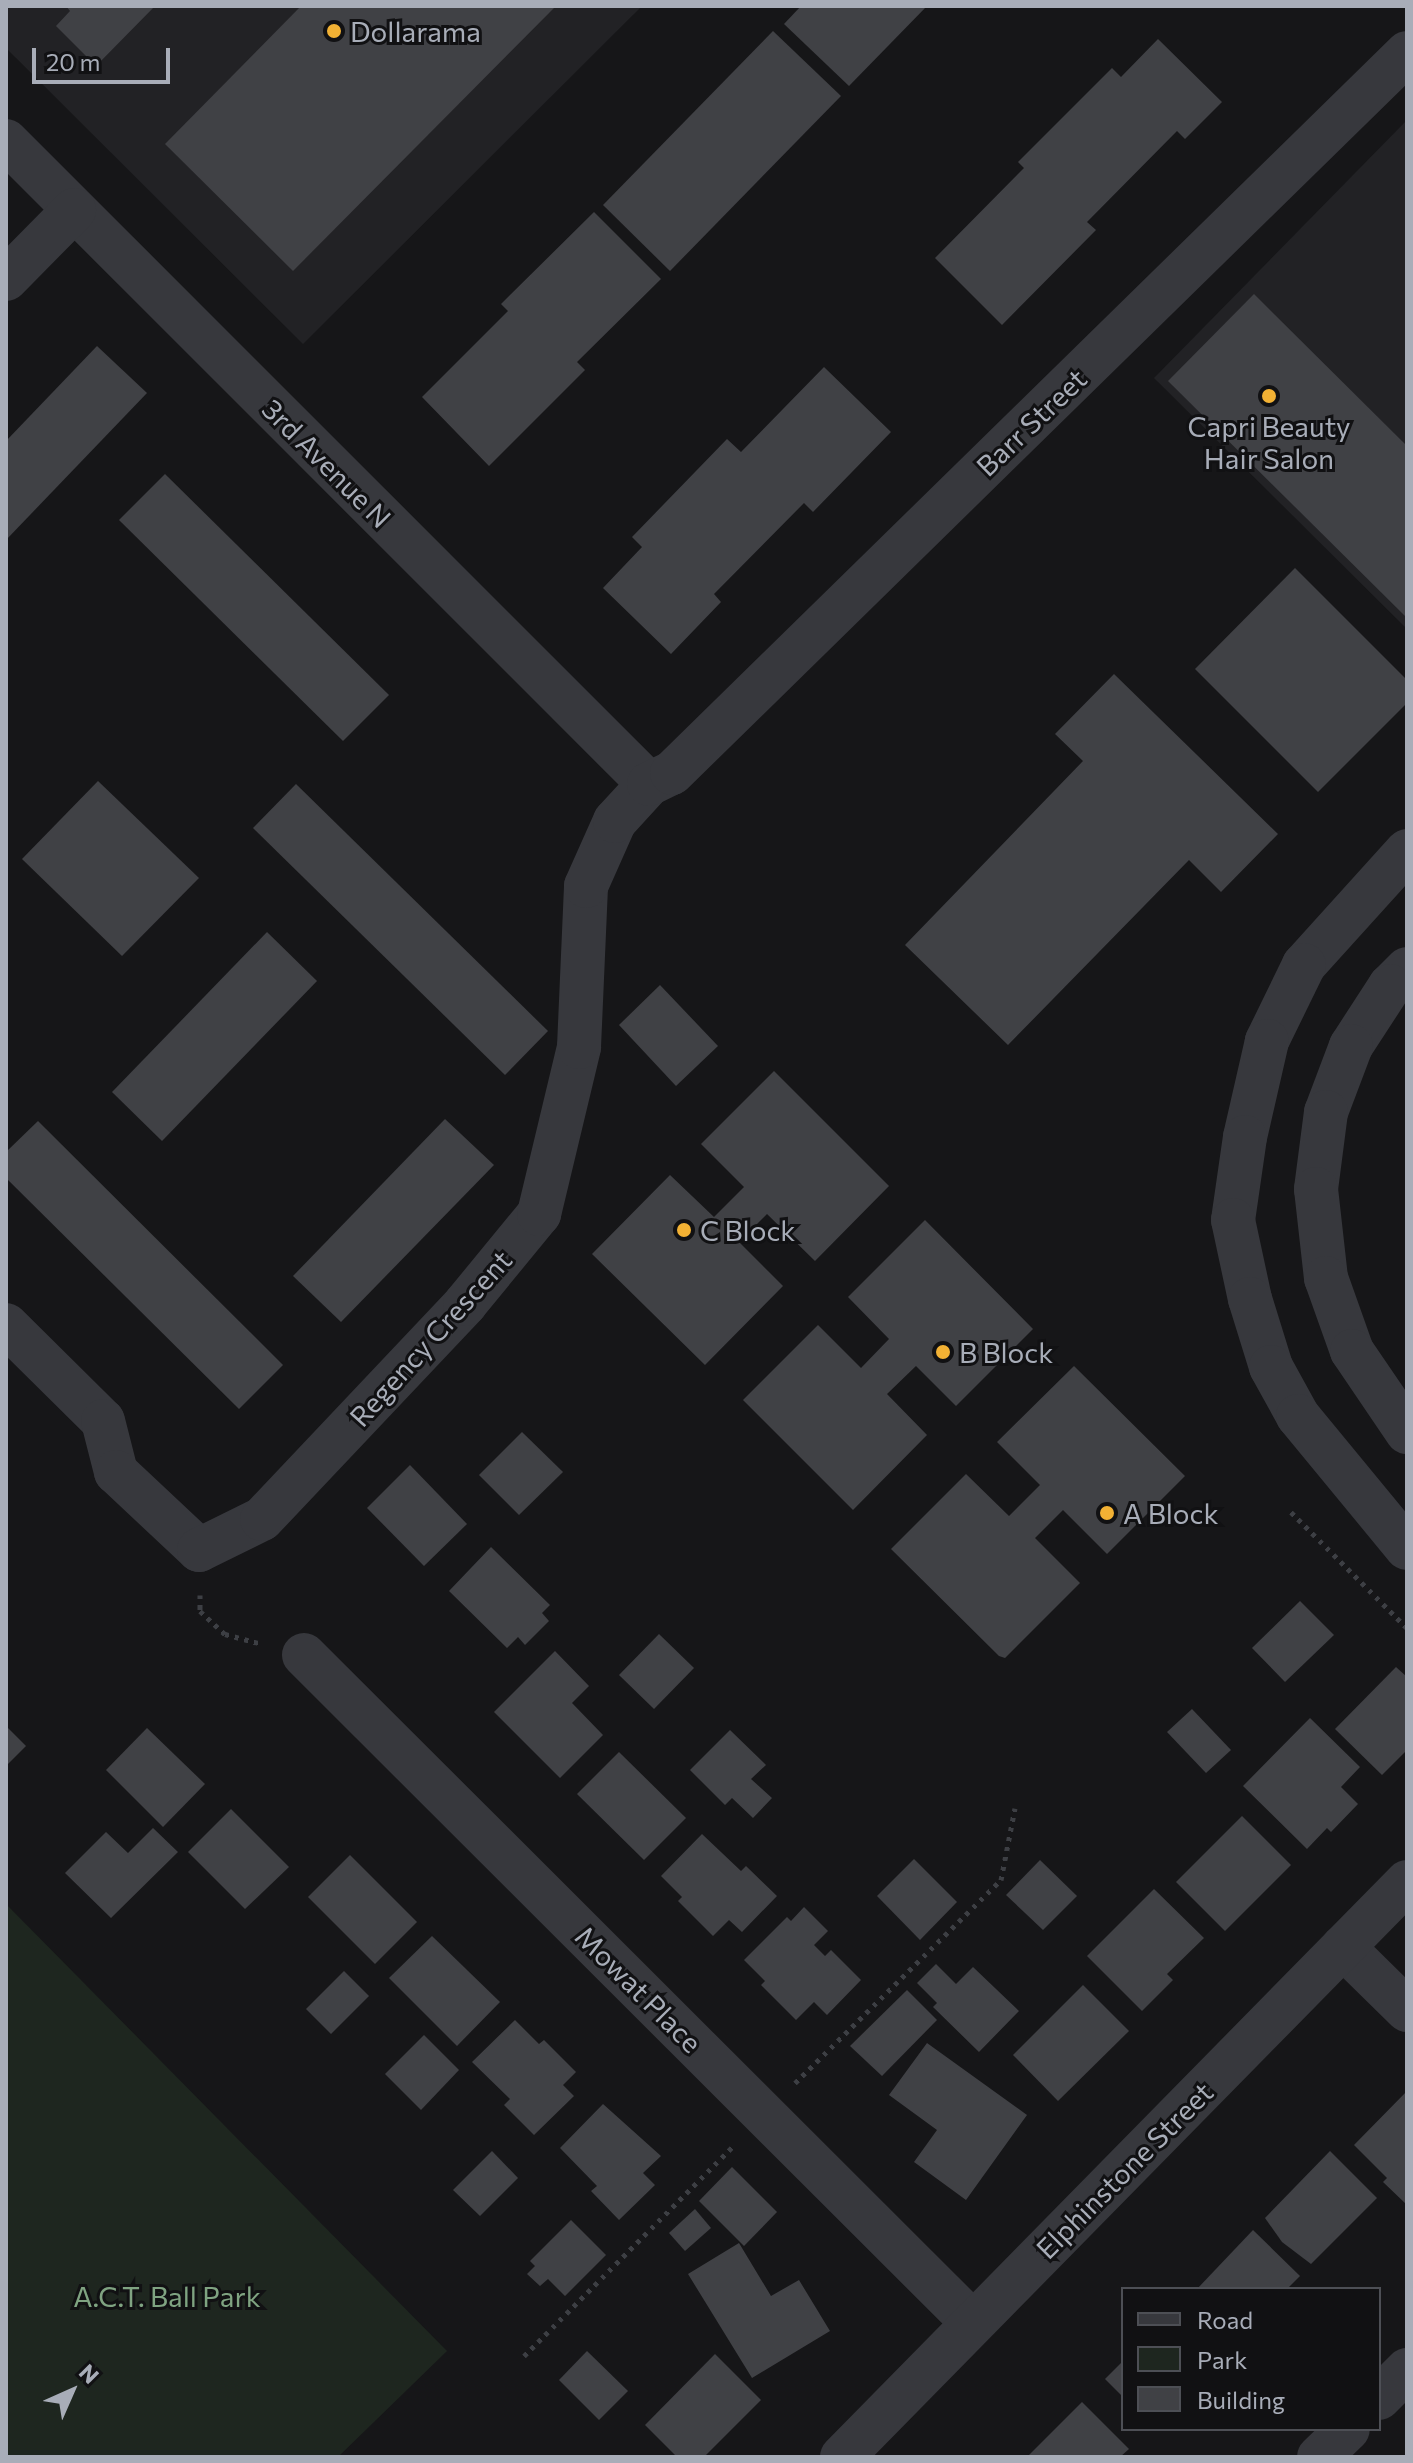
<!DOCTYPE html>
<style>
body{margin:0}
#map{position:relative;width:1413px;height:2463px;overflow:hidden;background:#161618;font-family:Commissioner,sans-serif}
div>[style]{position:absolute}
.built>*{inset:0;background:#222225}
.green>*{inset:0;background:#1e261f}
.building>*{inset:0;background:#404145}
.path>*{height:5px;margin-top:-2.5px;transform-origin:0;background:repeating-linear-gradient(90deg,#3d3f44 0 4px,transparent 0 10px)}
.minor>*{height:44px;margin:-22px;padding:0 22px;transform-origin:22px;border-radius:22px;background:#37383d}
.dots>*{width:22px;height:22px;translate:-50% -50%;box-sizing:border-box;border:4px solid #111113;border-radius:50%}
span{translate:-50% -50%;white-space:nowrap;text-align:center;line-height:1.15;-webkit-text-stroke:6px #111113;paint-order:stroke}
.poi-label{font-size:28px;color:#a8adb8}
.left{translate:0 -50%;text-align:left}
.street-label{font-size:28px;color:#a8adb8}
.park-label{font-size:28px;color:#7fa381}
.frame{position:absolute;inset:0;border:8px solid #a8adb8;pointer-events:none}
.legend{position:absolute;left:1121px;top:2287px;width:260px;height:144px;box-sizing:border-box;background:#111113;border:2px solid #4d4f55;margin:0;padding:10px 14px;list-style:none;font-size:24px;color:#a8adb8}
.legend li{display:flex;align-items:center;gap:16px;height:40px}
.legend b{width:40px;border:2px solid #4d4f55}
.north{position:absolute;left:32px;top:2351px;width:80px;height:80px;-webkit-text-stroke:6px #111113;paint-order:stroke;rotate:45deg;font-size:22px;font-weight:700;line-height:32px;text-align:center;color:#a8adb8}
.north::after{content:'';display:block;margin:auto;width:28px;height:36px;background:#a8adb8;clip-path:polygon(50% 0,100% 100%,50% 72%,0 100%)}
.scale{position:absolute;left:32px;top:48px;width:138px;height:36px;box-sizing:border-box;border:4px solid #a8adb8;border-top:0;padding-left:10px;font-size:24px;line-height:28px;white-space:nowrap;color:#a8adb8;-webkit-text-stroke:6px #111113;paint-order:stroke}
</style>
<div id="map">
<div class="built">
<div style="clip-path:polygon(6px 6px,642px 6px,303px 344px,6px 48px)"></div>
<div style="clip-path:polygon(1407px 120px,1407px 629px,1154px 378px)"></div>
</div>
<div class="green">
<div style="clip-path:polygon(6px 1904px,447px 2351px,338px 2457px,6px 2457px)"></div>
</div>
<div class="building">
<div style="clip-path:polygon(66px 6px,155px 6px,96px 66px,56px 26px,70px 11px)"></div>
<div style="clip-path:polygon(301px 6px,556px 6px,293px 271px,165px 144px)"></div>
<div style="clip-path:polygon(801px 6px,927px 6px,849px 86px,784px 24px)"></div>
<div style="clip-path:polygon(773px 31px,841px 96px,670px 271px,603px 205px)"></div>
<div style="clip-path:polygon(1158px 39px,1222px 102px,1185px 139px,1177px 131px,1087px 222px,1096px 230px,1002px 325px,935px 258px,1024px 168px,1018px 162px,1112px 68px,1121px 77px)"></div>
<div style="clip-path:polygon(594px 212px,661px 279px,577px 362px,585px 370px,489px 466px,422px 397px,508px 311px,501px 304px)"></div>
<div style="clip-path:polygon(1254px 294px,1407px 446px,1407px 618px,1168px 381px)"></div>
<div style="clip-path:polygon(97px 346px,147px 393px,6px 540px,6px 441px)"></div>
<div style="clip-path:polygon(824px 367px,891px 432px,813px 512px,804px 503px,714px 594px,721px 602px,671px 654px,603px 588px,642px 547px,632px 537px,727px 439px,741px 452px)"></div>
<div style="clip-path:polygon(165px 474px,389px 695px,343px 741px,119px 520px)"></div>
<div style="clip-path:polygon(1295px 568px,1407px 680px,1407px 703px,1318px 792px,1195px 669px)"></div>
<div style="clip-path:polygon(1114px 674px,1278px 834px,1221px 892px,1189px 860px,1008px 1045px,905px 945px,1083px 761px,1055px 734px)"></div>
<div style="clip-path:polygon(98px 781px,199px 878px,122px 956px,22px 859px)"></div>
<div style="clip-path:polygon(296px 784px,548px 1031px,505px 1075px,253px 828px)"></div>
<div style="clip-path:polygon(267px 932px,317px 981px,162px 1141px,112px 1092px)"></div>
<div style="clip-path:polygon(660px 985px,718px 1046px,676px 1086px,619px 1025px)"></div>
<div style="clip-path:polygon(774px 1071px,889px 1186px,815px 1261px,767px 1214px,739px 1242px,783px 1286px,705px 1365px,592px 1254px,670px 1175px,714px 1217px,744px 1187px,701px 1144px)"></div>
<div style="clip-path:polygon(445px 1119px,494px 1165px,341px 1322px,293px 1276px)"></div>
<div style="clip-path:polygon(38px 1121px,283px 1365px,239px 1409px,6px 1178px,6px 1152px)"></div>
<div style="clip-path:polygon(925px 1220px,1033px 1329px,956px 1406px,916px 1366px,887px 1394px,927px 1435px,853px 1510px,743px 1400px,818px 1325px,861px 1368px,889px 1339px,848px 1297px)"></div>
<div style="clip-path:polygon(1074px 1366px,1185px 1476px,1107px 1554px,1063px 1510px,1035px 1538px,1080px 1583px,1005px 1658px,999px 1656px,891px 1549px,966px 1474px,1009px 1516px,1040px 1485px,997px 1442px)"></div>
<div style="clip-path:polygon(522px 1432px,563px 1472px,519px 1515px,479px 1475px)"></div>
<div style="clip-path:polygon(410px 1465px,467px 1524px,424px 1566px,367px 1508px)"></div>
<div style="clip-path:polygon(491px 1547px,550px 1605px,542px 1613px,549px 1621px,525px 1645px,518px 1637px,507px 1648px,449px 1591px)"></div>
<div style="clip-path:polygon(1300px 1601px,1334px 1635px,1285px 1682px,1252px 1648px)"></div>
<div style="clip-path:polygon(659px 1634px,694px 1668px,654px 1709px,619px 1675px)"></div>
<div style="clip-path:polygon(555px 1651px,589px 1686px,572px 1703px,603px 1735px,560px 1778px,494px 1712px)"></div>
<div style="clip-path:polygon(1396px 1667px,1407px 1677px,1407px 1750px,1382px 1775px,1335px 1729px)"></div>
<div style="clip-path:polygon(1192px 1709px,1231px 1750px,1206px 1773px,1167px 1732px)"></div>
<div style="clip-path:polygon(1310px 1718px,1360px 1767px,1341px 1787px,1358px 1804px,1331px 1832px,1327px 1828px,1307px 1849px,1243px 1786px)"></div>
<div style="clip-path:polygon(6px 1726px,26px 1746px,6px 1766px)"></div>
<div style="clip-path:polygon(147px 1728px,205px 1784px,163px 1827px,106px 1770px)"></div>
<div style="clip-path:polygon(730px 1730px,766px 1765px,751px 1779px,772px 1798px,753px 1818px,732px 1798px,725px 1805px,690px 1770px)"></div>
<div style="clip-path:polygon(619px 1752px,686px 1818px,644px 1860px,577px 1794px)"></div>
<div style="clip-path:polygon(231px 1809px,289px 1867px,245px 1909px,188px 1852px)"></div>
<div style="clip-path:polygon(1242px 1816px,1291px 1865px,1225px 1931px,1176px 1882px)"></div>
<div style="clip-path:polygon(153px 1828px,178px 1852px,111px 1918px,65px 1873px,106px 1832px,128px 1853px)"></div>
<div style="clip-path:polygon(702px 1834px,741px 1871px,746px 1866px,777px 1896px,742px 1932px,729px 1920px,713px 1936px,678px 1901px,682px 1897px,661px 1876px)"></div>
<div style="clip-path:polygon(350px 1855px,417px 1922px,375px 1964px,308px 1897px)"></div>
<div style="clip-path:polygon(914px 1859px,957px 1902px,920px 1940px,877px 1896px)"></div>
<div style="clip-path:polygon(1040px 1860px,1077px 1896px,1043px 1930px,1006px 1895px)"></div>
<div style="clip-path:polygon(1154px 1889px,1204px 1938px,1167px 1974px,1173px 1980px,1142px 2011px,1087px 1956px)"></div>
<div style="clip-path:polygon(804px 1907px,828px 1931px,814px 1945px,825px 1956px,831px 1950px,861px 1980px,827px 2015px,814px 2002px,796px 2020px,761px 1985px,765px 1981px,744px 1960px,787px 1917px,791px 1921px)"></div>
<div style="clip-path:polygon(432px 1936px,500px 2002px,457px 2046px,389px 1978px)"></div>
<div style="clip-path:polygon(936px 1964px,956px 1984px,973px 1967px,1019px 2011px,979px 2052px,933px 2007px,937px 2003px,917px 1983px)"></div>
<div style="clip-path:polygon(344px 1971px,369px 1996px,331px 2034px,306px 2009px)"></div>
<div style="clip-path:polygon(1083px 1985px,1129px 2031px,1058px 2101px,1013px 2055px)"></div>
<div style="clip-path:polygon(907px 1990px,937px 2020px,882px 2076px,850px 2046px)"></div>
<div style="clip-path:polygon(515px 2020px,539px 2044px,544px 2040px,576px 2072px,563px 2085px,574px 2096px,534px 2135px,504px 2105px,510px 2099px,472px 2062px)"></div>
<div style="clip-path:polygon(424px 2035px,459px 2070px,421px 2110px,385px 2074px)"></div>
<div style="clip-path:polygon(927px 2043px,1027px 2115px,966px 2200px,914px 2162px,937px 2130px,889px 2095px)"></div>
<div style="clip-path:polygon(1407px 2091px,1407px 2205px,1383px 2182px,1387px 2178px,1354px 2145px)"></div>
<div style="clip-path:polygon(603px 2104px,661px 2156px,643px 2173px,655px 2185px,619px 2220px,591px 2191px,597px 2186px,560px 2148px)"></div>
<div style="clip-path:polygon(492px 2151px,518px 2178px,480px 2216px,453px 2190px)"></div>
<div style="clip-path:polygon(1330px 2151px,1377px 2198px,1311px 2264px,1282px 2242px,1265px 2218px)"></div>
<div style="clip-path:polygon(732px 2167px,777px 2212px,744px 2246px,699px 2201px)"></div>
<div style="clip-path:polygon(695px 2209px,711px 2228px,685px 2251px,669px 2233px)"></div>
<div style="clip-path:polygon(571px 2220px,606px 2255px,565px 2296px,548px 2279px,540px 2286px,527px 2274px,535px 2266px,530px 2261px)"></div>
<div style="clip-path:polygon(1253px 2230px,1300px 2276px,1287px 2289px,1197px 2289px)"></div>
<div style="clip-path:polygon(739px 2243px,771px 2296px,799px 2280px,830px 2331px,752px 2378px,688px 2274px)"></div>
<div style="clip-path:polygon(587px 2351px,628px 2391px,599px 2420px,559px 2380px)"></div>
<div style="clip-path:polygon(715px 2354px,761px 2400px,704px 2457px,677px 2457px,645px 2425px)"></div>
<div style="clip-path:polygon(1123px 2361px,1123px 2397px,1105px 2379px)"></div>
<div style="clip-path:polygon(1082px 2402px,1129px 2449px,1120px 2457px,1027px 2457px)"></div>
</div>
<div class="path">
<div style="left:1291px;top:1512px;width:164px;rotate:45deg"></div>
<div style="left:200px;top:1595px;width:16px;rotate:90deg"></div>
<div style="left:200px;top:1611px;width:34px;rotate:43deg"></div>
<div style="left:225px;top:1634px;width:39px;rotate:15deg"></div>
<div style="left:795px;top:2083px;width:289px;rotate:-44.6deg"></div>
<div style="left:1001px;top:1880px;width:73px;rotate:-79deg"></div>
<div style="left:524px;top:2356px;width:295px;rotate:-45.1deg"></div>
</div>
<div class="minor">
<div style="left:6px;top:141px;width:909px;rotate:45deg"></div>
<div style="left:6px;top:279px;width:97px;rotate:-45.4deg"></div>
<div style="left:1407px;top:851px;width:154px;rotate:132.1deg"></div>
<div style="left:1304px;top:965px;width:85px;rotate:116deg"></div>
<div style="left:1267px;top:1041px;width:98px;rotate:102.9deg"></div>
<div style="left:1245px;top:1137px;width:84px;rotate:98.2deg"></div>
<div style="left:1233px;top:1220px;width:81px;rotate:77.9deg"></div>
<div style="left:1250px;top:1299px;width:71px;rotate:72.8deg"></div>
<div style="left:1271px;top:1367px;width:56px;rotate:61.1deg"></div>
<div style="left:1298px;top:1416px;width:171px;rotate:50.5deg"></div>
<div style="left:1407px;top:969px;width:24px;rotate:135deg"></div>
<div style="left:1390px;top:986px;width:72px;rotate:123deg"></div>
<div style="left:1351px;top:1046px;width:71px;rotate:110.7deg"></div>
<div style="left:1326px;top:1112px;width:78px;rotate:97.4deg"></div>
<div style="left:1316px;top:1189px;width:90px;rotate:83.6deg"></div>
<div style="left:1326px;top:1278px;width:77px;rotate:70.4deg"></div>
<div style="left:1352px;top:1351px;width:98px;rotate:55.8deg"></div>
<div style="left:6px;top:1325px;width:136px;rotate:44.7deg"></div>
<div style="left:103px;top:1421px;width:53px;rotate:75.7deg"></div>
<div style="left:116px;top:1472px;width:114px;rotate:43.2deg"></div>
<div style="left:199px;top:1550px;width:70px;rotate:-26.2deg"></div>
<div style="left:262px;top:1519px;width:296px;rotate:-46.6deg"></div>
<div style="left:465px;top:1304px;width:117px;rotate:-50.6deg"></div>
<div style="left:539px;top:1214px;width:172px;rotate:-76.5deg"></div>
<div style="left:579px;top:1047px;width:161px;rotate:-87.5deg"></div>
<div style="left:586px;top:886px;width:71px;rotate:-66deg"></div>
<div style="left:615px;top:821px;width:50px;rotate:-47.4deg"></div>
<div style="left:649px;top:784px;width:25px;rotate:-26deg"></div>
<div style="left:672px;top:773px;width:1029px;rotate:-44.41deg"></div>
<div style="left:304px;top:1655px;width:945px;rotate:44.96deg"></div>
<div style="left:1343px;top:1947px;width:90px;rotate:44.5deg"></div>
<div style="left:1379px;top:2398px;width:40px;rotate:-45deg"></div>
<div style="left:842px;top:2457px;width:806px;rotate:-45.5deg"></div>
<div style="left:1319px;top:2457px;width:40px;rotate:-44deg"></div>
</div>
<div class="dots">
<div style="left:334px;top:31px;background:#f2b134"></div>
<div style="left:1269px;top:396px;background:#f2b134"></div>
<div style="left:684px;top:1230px;background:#f2b134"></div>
<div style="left:943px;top:1352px;background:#f2b134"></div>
<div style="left:1107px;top:1513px;background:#f2b134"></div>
</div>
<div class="poi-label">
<span class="left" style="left:350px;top:31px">Dollarama</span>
<span style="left:1269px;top:442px">Capri Beauty<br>Hair Salon</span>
<span class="left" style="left:700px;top:1230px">C Block</span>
<span class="left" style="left:959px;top:1352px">B Block</span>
<span class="left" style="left:1123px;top:1513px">A Block</span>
</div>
<div class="street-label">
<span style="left:1031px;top:422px;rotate:-44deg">Barr Street</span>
<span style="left:327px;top:463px;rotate:45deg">3rd Avenue N</span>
<span style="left:430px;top:1338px;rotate:-48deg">Regency Crescent</span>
<span style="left:639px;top:1989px;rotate:45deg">Mowat Place</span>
<span style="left:1124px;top:2170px;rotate:-45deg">Elphinstone Street</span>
</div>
<div class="park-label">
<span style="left:167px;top:2296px">A.C.T. Ball Park</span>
</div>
<div class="frame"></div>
<ul class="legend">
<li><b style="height:10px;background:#37383d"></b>Road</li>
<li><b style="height:22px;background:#1e261f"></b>Park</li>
<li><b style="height:22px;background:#404145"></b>Building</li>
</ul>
<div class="north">N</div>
<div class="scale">20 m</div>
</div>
